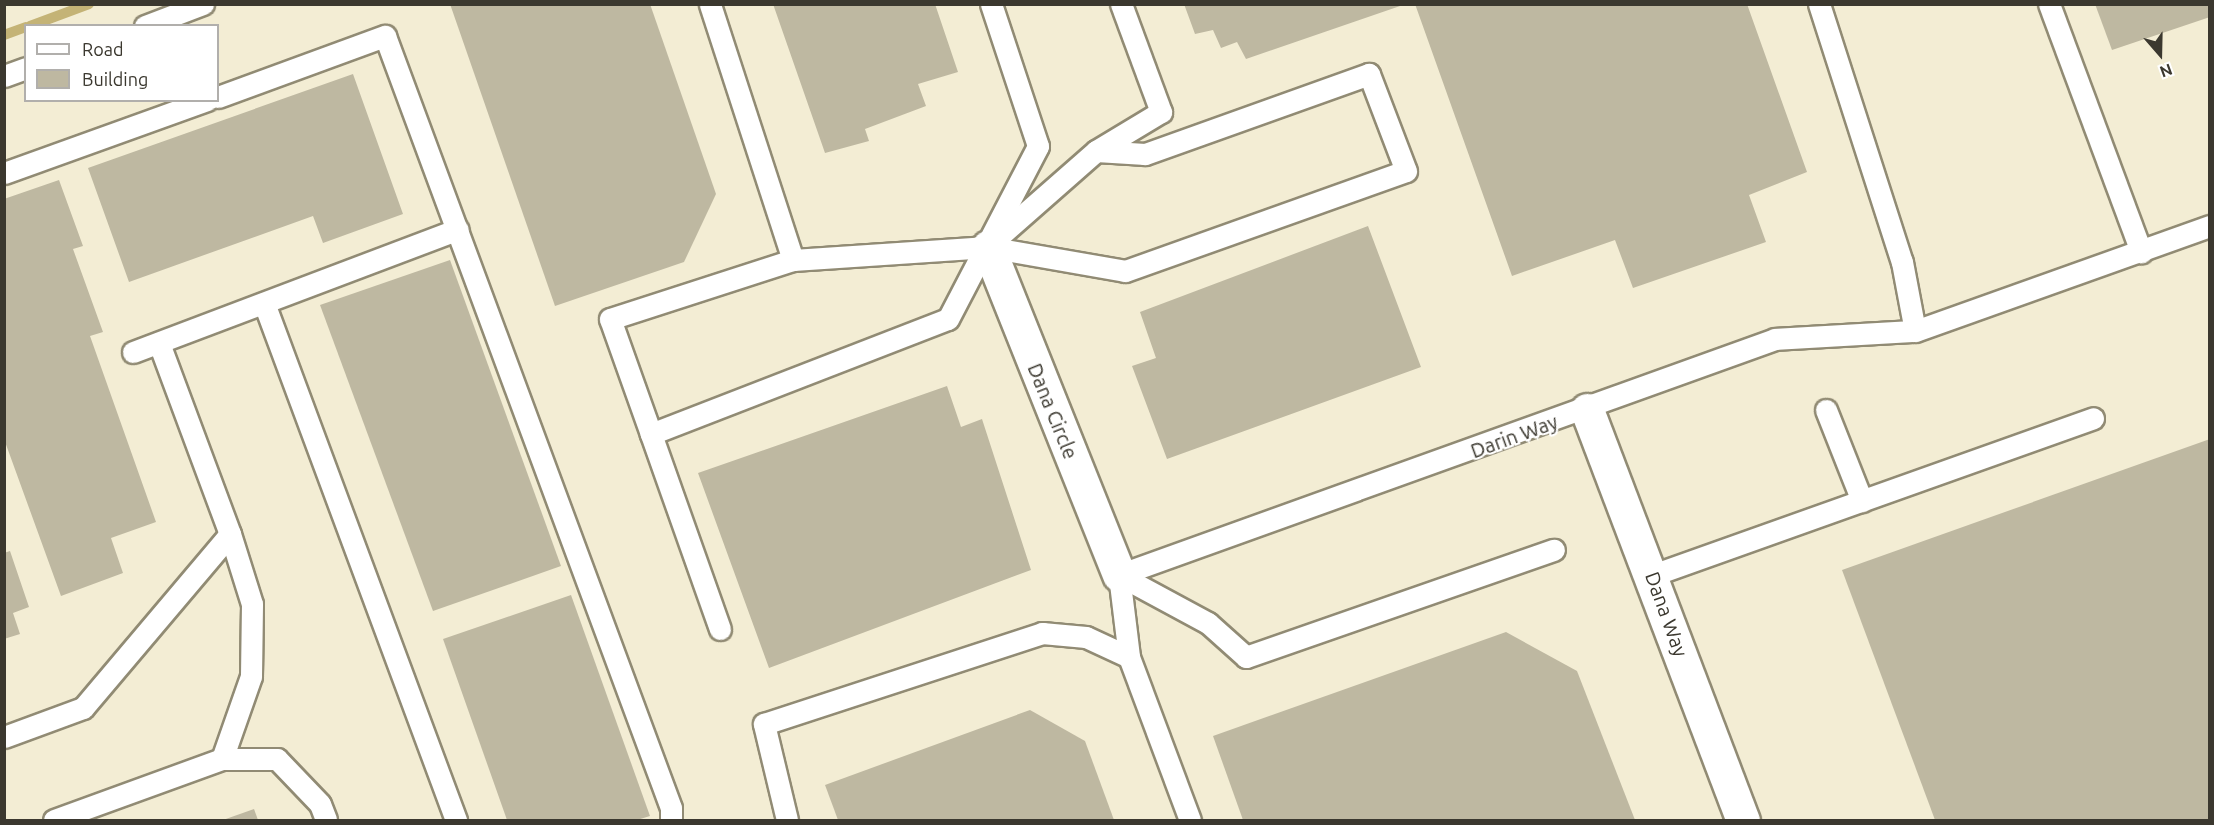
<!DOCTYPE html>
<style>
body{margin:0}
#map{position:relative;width:2214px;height:825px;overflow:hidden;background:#f3edd4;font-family:Ubuntu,sans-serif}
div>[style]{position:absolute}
.stream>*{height:10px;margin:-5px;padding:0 5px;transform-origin:5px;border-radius:5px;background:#c4b376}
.building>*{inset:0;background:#beb8a1}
.roads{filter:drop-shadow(2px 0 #918b74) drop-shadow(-2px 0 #918b74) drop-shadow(0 2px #918b74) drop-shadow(0 -2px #918b74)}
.service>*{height:21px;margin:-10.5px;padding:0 10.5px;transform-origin:10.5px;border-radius:10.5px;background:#fff}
.minor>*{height:33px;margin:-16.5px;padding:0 16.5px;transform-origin:16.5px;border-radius:16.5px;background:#fff}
span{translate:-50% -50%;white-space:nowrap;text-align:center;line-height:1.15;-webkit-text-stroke:4.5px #fff;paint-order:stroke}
.street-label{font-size:20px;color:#3b382f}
.frame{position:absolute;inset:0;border:6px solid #3b382f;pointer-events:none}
.legend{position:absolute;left:24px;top:24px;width:195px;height:78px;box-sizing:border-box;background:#fff;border:2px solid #b1afac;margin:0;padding:8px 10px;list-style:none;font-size:18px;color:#3b382f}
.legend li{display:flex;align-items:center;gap:12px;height:30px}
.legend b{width:30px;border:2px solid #b1afac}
.north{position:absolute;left:2130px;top:24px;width:60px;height:60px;-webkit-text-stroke:4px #fff;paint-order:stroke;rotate:160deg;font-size:16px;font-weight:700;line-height:24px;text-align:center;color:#3b382f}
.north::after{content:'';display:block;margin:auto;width:21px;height:27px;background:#3b382f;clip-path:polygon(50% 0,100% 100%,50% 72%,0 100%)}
</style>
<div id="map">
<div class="stream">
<div style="left:30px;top:26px;width:63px;rotate:-20.4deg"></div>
<div style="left:4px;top:35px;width:23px;rotate:-20deg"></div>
</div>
<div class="building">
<div style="clip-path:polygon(450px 4px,650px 4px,716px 194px,684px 262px,555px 306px)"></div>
<div style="clip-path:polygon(773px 4px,935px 4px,958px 72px,918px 84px,926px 106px,865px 129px,869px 141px,825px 153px)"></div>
<div style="clip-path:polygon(1184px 4px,1403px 4px,1403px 5px,1246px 59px,1237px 42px,1221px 48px,1213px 30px,1195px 34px)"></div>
<div style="clip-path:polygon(1415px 4px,1747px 4px,1807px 172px,1749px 195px,1766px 242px,1633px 288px,1615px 240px,1512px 276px)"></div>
<div style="clip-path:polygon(2095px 4px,2210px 4px,2210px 17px,2112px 50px)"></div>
<div style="clip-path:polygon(353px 74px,403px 214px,323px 243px,313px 216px,129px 282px,88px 168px)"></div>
<div style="clip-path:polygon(59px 180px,83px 246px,73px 249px,103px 332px,90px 336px,156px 522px,111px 538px,123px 573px,61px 596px,4px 439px,4px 199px)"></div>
<div style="clip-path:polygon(1368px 226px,1421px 367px,1167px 459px,1132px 366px,1156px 358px,1140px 312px)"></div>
<div style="clip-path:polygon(450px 260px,561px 566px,433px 611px,320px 305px)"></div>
<div style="clip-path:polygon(947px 386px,961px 427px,982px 419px,1031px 570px,769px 668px,698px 473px)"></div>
<div style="clip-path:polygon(2210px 439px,2210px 820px,1935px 820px,1842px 570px)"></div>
<div style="clip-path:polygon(10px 551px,29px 607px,13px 613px,20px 634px,4px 639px,4px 553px)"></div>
<div style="clip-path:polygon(571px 595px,650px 816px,637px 820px,507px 820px,443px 639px)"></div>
<div style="clip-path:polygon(1506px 632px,1577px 671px,1635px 820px,1243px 820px,1213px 736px)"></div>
<div style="clip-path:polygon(1030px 710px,1085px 741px,1114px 820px,838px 820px,825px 785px)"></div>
<div style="clip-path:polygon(254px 809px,258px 820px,223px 820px)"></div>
</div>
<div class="roads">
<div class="service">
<div style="left:1819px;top:4px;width:271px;rotate:72.2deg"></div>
<div style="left:1902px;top:262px;width:70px;rotate:79.3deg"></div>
<div style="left:2049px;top:4px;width:265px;rotate:69.6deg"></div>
<div style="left:145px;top:26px;width:62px;rotate:-20.8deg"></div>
<div style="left:4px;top:76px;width:23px;rotate:-20deg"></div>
<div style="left:218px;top:97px;width:178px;rotate:-20.1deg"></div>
<div style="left:385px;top:36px;width:823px;rotate:69.67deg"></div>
<div style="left:671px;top:808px;width:12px;rotate:90deg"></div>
<div style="left:4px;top:173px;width:216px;rotate:-19.8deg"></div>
<div style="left:997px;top:238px;width:132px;rotate:-41.3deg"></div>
<div style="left:1096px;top:151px;width:76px;rotate:-31deg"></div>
<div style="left:1161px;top:112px;width:115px;rotate:-110.3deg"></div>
<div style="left:793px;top:260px;width:195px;rotate:-3.8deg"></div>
<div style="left:988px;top:247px;width:139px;rotate:9.9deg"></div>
<div style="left:1125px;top:271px;width:298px;rotate:-19.6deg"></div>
<div style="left:1406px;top:171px;width:104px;rotate:-110.9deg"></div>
<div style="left:1369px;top:74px;width:238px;rotate:160.3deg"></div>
<div style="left:1145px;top:154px;width:49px;rotate:-176.5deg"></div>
<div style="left:264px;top:303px;width:552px;rotate:69.63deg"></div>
<div style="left:133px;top:352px;width:347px;rotate:-20.7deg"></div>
<div style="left:1826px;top:410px;width:98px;rotate:68.4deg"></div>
<div style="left:651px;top:434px;width:122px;rotate:-109.6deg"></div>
<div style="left:610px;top:319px;width:192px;rotate:-17.9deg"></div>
<div style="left:793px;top:260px;width:269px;rotate:-108deg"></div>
<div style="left:1119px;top:575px;width:697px;rotate:-19.79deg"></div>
<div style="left:1775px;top:339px;width:140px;rotate:-3.3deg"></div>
<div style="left:1915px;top:331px;width:313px;rotate:-19.6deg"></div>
<div style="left:1119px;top:575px;width:101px;rotate:28.3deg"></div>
<div style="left:1208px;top:623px;width:51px;rotate:41.8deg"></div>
<div style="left:1246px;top:657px;width:326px;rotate:-19.2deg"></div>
<div style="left:1119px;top:575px;width:83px;rotate:83deg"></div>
<div style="left:1129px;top:657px;width:174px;rotate:69.5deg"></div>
<div style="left:1653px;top:575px;width:467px;rotate:-19.6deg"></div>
<div style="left:720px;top:629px;width:207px;rotate:-109.5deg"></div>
<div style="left:651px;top:434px;width:318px;rotate:-21.2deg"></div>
<div style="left:948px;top:319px;width:195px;rotate:-62.5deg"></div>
<div style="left:1038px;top:146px;width:150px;rotate:-108.3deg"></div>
<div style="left:4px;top:737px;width:84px;rotate:-20.2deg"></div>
<div style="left:83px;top:708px;width:228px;rotate:-49.8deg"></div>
<div style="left:230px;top:534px;width:204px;rotate:-110.4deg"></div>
<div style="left:222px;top:759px;width:88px;rotate:-70.7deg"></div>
<div style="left:251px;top:676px;width:72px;rotate:-89.2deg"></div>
<div style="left:252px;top:604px;width:73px;rotate:-107.4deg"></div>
<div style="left:54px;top:820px;width:179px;rotate:-20deg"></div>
<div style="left:222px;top:759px;width:55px"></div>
<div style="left:277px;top:759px;width:62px;rotate:46.3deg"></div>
<div style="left:320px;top:804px;width:17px;rotate:69deg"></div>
<div style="left:787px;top:820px;width:99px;rotate:-103.5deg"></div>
<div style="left:764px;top:724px;width:293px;rotate:-18.1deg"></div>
<div style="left:1042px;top:633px;width:44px;rotate:5.2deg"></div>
<div style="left:1086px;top:637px;width:47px;rotate:24.9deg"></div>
</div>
<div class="minor">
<div style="left:988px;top:247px;width:353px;rotate:68.2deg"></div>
<div style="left:1587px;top:410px;width:439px;rotate:69.2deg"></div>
</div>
</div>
<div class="street-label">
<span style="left:1053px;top:411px;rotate:68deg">Dana Circle</span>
<span style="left:1514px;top:436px;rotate:-20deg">Darin Way</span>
<span style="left:1667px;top:614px;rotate:70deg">Dana Way</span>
</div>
<div class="frame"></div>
<ul class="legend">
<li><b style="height:8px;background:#fff"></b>Road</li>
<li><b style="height:16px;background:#beb8a1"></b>Building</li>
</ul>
<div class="north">N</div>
</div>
